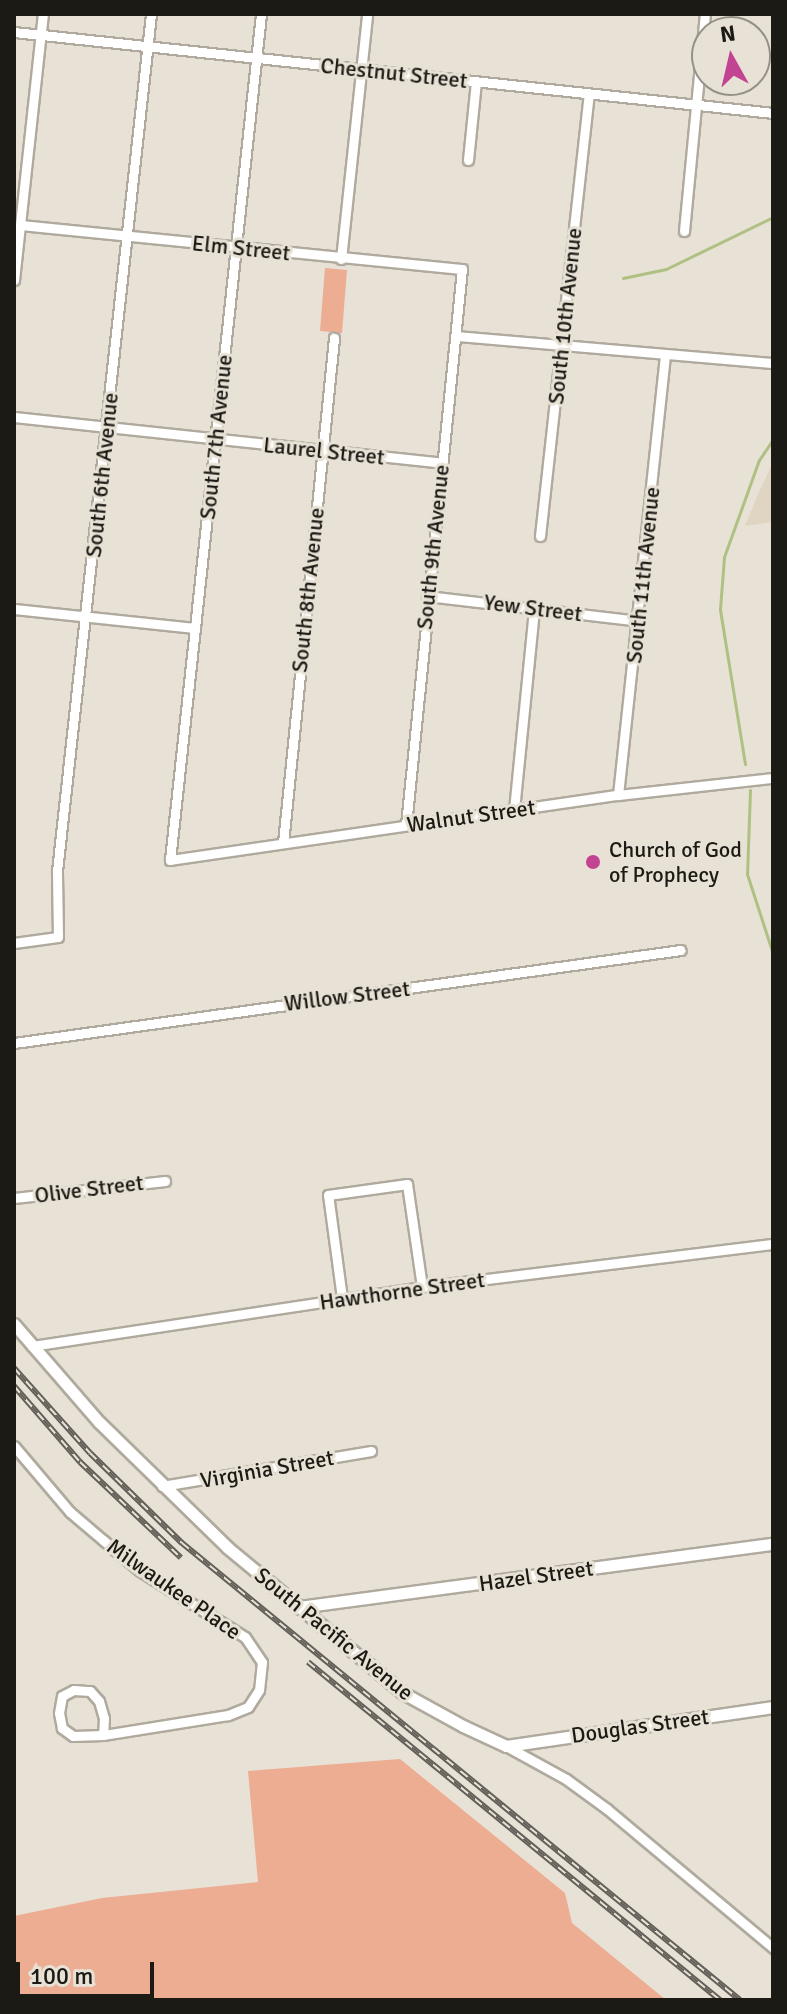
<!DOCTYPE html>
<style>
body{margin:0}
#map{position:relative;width:787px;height:2014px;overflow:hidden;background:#e8e1d5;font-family:Signika,sans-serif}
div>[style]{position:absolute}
.built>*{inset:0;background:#e0d5c2}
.green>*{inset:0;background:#ecad92}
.stream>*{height:3px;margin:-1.5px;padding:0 1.5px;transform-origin:1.5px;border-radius:1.5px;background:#afc182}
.roads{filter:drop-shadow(2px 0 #b0aa9e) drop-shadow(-2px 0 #b0aa9e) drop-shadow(0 2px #b0aa9e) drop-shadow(0 -2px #b0aa9e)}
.minor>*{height:9px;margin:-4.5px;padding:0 4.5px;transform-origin:4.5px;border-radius:4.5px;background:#fff}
.tertiary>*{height:11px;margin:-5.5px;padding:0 5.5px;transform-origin:5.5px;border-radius:5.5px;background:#fff}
.rail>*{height:6px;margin-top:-3px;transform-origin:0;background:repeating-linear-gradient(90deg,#e8e1d5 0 9px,#635f58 0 18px);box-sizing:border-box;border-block:2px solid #635f58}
.dots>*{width:22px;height:22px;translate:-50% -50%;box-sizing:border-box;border:4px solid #e8e1d5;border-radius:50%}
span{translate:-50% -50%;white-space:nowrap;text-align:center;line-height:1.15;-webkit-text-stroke:6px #e8e1d5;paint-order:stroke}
.street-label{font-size:22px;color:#1c1a15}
.poi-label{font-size:22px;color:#1c1a15}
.left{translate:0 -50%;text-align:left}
.frame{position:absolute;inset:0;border:16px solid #1c1a15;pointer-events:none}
.north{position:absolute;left:691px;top:16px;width:80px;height:80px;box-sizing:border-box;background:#e8e1d5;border:2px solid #969188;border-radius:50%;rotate:352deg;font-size:22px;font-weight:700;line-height:32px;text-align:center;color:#1c1a15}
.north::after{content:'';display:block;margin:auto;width:28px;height:36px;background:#c24391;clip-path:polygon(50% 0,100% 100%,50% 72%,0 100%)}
.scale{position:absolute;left:16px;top:1962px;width:138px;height:36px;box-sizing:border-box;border:4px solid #1c1a15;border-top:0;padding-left:10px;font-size:24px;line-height:28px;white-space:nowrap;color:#1c1a15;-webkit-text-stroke:6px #e8e1d5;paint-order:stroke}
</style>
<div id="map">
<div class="built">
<div style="clip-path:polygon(773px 462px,773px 522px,745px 526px,758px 494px)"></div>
</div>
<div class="green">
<div style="clip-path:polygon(325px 268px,347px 270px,342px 333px,320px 331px)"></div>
<div style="clip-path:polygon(400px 1759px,565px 1893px,572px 1923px,666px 2000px,14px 2000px,14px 1916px,102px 1898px,258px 1882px,248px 1771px)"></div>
</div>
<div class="stream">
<div style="left:623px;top:278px;width:44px;rotate:-11.8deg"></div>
<div style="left:666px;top:269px;width:119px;rotate:-25.9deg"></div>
<div style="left:745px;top:764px;width:157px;rotate:-99.2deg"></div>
<div style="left:720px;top:609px;width:52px;rotate:-85.6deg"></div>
<div style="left:724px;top:557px;width:103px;rotate:-70.2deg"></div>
<div style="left:759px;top:460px;width:25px;rotate:-56deg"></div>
<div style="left:750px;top:790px;width:84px;rotate:92deg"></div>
<div style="left:747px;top:874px;width:84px;rotate:72deg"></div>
</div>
<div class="roads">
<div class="minor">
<div style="left:261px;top:14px;width:851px;rotate:96.14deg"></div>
<div style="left:170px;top:860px;width:453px;rotate:-8.3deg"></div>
<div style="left:618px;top:795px;width:156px;rotate:-6.3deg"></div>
<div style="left:14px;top:32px;width:763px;rotate:6.09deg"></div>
<div style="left:468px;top:160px;width:79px;rotate:-84.2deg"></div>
<div style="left:20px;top:225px;width:444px;rotate:5.7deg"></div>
<div style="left:462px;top:269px;width:559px;rotate:95.75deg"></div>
<div style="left:684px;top:231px;width:218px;rotate:-84.5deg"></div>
<div style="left:341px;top:259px;width:246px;rotate:-83.9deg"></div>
<div style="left:14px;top:280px;width:268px;rotate:-83.8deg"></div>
<div style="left:457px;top:336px;width:317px;rotate:4.9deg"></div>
<div style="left:14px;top:417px;width:431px;rotate:6.1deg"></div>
<div style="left:540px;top:536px;width:444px;rotate:-83.7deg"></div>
<div style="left:427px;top:596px;width:213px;rotate:6.7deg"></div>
<div style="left:14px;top:609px;width:182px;rotate:6deg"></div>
<div style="left:618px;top:795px;width:442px;rotate:-83.9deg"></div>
<div style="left:514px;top:810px;width:202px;rotate:-84.3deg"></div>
<div style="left:283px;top:843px;width:508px;rotate:-84.23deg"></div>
<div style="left:14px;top:943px;width:44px;rotate:-7.8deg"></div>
<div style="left:58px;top:937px;width:66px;rotate:-90.9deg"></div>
<div style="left:57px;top:871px;width:862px;rotate:-83.74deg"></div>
<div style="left:14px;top:1043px;width:673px;rotate:-7.94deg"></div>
<div style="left:14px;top:1198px;width:152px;rotate:-6.4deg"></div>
<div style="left:342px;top:1298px;width:104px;rotate:-97.7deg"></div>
<div style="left:328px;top:1195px;width:80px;rotate:-7.9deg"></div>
<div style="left:407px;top:1184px;width:104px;rotate:81.7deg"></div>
<div style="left:32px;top:1346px;width:394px;rotate:-8.6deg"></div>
<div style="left:422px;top:1287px;width:354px;rotate:-7deg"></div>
<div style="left:14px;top:1446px;width:87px;rotate:49.7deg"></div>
<div style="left:70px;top:1512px;width:43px;rotate:40.3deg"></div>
<div style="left:103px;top:1540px;width:48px;rotate:40deg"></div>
<div style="left:140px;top:1571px;width:124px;rotate:32.2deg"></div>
<div style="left:245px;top:1637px;width:30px;rotate:56deg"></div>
<div style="left:262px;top:1662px;width:28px;rotate:96deg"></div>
<div style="left:259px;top:1690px;width:20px;rotate:123deg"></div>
<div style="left:248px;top:1707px;width:22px;rotate:158deg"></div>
<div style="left:228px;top:1715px;width:127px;rotate:170.9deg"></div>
<div style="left:103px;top:1735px;width:30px;rotate:178deg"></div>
<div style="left:73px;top:1736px;width:14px;rotate:-144deg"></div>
<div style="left:62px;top:1728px;width:15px;rotate:-101deg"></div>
<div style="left:59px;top:1713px;width:17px;rotate:-80deg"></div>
<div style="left:62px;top:1696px;width:13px;rotate:-27deg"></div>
<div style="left:74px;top:1690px;width:16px;rotate:4deg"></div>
<div style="left:90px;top:1691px;width:13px;rotate:48deg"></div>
<div style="left:99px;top:1701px;width:18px;rotate:74deg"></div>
<div style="left:104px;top:1718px;width:17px;rotate:93deg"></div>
<div style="left:162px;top:1486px;width:212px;rotate:-9.5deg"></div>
<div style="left:506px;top:1746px;width:68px;rotate:28.8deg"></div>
<div style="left:566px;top:1779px;width:51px;rotate:36.2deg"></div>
<div style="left:607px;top:1809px;width:217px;rotate:39.9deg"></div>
</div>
<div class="tertiary">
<div style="left:14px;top:1324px;width:130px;rotate:49.1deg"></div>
<div style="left:99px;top:1422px;width:180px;rotate:44.3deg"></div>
<div style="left:228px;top:1548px;width:227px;rotate:39.6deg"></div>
<div style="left:403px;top:1693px;width:68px;rotate:28.8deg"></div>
<div style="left:463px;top:1726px;width:47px;rotate:24.9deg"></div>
<div style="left:506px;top:1746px;width:270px;rotate:-8.3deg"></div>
<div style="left:299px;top:1607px;width:478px;rotate:-7.6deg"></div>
</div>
</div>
<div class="rail">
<div style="left:14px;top:1368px;width:114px;rotate:48.2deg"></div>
<div style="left:90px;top:1453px;width:129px;rotate:44.4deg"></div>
<div style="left:182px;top:1543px;width:721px;rotate:39.32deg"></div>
<div style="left:14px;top:1386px;width:101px;rotate:49deg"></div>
<div style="left:80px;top:1462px;width:139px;rotate:43.5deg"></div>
<div style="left:308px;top:1662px;width:533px;rotate:39.37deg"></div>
</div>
<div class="dots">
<div style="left:593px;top:862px;background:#c24391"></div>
</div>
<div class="street-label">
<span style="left:394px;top:73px;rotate:6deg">Chestnut Street</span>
<span style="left:241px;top:248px;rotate:6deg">Elm Street</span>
<span style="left:565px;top:316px;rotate:-84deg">South 10th Avenue</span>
<span style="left:216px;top:437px;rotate:-84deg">South 7th Avenue</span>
<span style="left:324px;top:451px;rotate:6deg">Laurel Street</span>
<span style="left:102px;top:475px;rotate:-84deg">South 6th Avenue</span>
<span style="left:433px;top:547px;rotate:-84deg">South 9th Avenue</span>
<span style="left:643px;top:575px;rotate:-84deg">South 11th Avenue</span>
<span style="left:308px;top:590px;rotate:-84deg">South 8th Avenue</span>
<span style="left:533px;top:608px;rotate:7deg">Yew Street</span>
<span style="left:471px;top:816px;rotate:-8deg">Walnut Street</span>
<span style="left:347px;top:996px;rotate:-7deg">Willow Street</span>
<span style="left:89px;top:1189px;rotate:-7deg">Olive Street</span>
<span style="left:402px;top:1291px;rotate:-8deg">Hawthorne Street</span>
<span style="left:267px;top:1469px;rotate:-10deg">Virginia Street</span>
<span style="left:536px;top:1576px;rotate:-8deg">Hazel Street</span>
<span style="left:174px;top:1589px;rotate:35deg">Milwaukee Place</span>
<span style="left:334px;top:1634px;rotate:39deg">South Pacific Avenue</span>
<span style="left:640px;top:1726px;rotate:-8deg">Douglas Street</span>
</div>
<div class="poi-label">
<span class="left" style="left:609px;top:862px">Church of God<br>of Prophecy</span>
</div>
<div class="frame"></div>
<div class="north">N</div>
<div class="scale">100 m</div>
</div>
